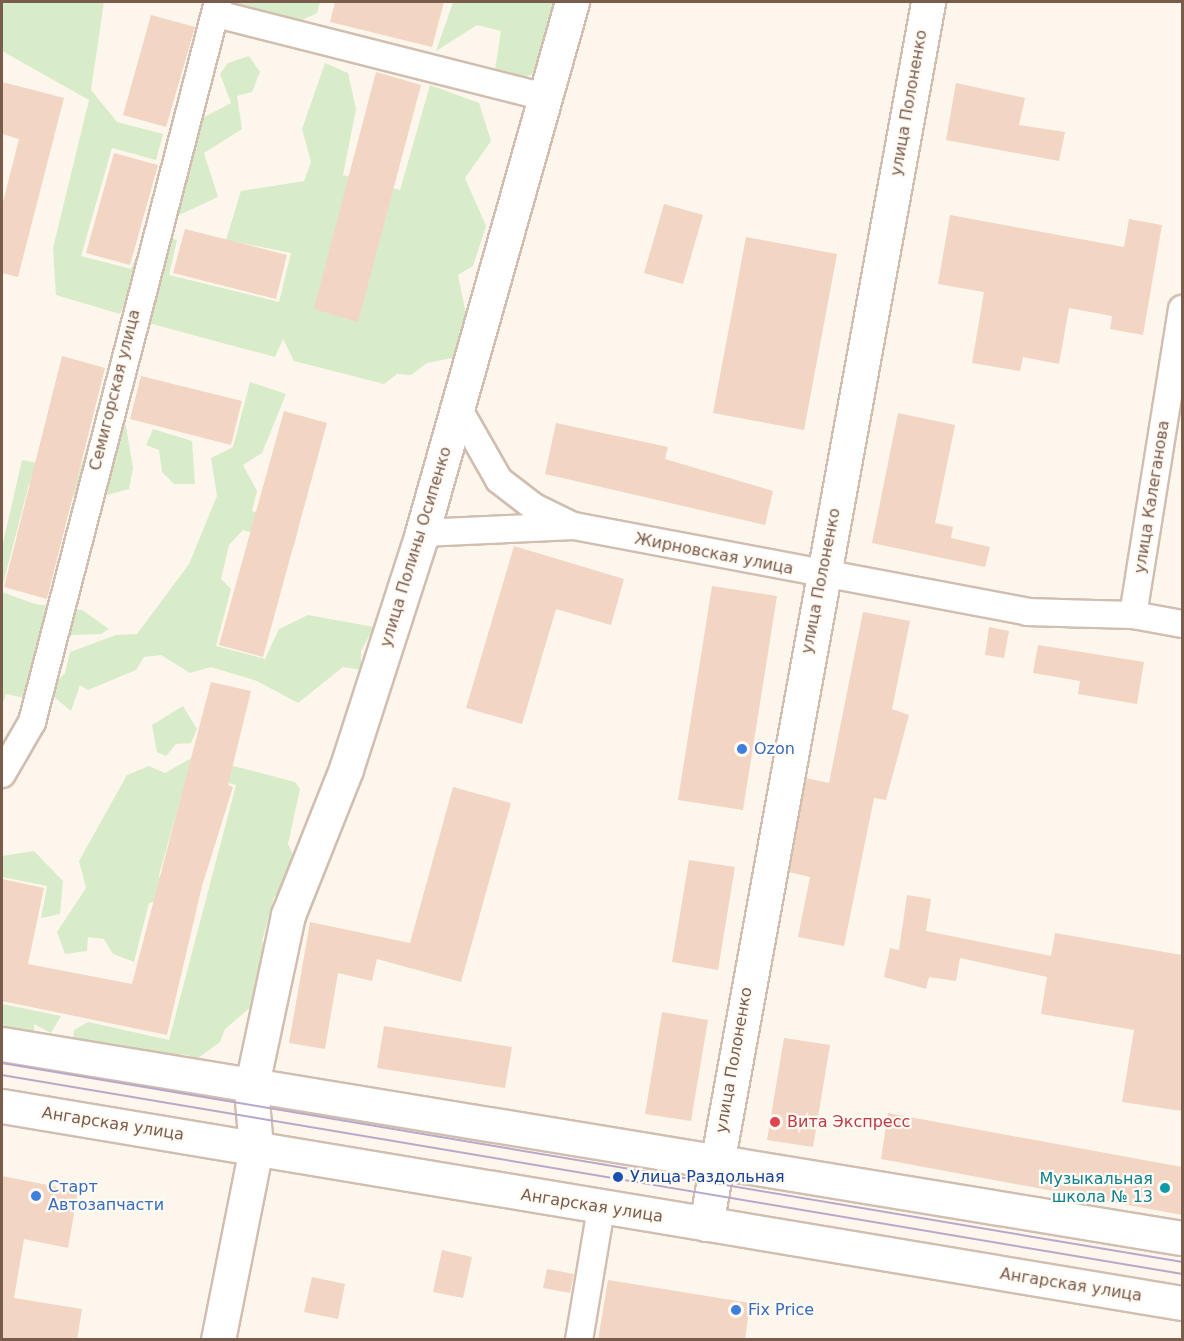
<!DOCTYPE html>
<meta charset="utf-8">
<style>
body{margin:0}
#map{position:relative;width:1184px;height:1341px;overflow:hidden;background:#fdf6ec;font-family:"DejaVu Sans",sans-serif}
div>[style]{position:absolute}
.green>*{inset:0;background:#d8ecc9}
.building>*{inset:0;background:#f3d5c3}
.roads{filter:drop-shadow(2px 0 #d1beb0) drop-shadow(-2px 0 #d1beb0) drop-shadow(0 2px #d1beb0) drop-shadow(0 -2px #d1beb0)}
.street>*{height:26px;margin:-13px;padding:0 13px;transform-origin:13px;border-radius:13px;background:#fff}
.secondary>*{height:33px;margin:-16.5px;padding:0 16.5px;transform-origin:16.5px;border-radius:16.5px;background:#fff}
.tram>*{height:1.5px;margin:-0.75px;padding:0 0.75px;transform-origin:0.75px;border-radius:0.75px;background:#b9a8c9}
.dots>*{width:16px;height:16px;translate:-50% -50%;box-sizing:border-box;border:3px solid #fffaf3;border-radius:50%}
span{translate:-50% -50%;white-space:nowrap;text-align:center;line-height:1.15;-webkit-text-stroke:4.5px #fffaf3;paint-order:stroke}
.street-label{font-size:16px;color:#7a5c4d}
.shop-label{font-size:16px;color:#366cbe}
.left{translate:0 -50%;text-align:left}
.health-label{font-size:16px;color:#be3a42}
.transit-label{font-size:16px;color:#164399}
.culture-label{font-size:16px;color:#0d838f}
.right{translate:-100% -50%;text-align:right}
.frame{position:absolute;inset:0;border:3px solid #7a5c4d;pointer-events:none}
</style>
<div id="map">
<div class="green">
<div style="clip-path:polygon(2px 2px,104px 2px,91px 90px,117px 122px,163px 134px,156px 160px,112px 148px,81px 256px,131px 269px,146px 233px,177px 240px,169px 275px,279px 302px,291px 253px,226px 240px,241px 191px,304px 181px,311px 162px,302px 129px,325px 63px,348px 73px,356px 109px,343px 175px,400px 190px,430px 85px,479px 103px,491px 141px,465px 178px,486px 226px,473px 266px,458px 275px,467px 319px,452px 358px,427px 363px,411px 375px,397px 374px,384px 384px,294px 361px,283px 339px,275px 357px,141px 321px,128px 299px,120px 314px,56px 295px,53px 248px,89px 100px,2px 51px)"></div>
<div style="clip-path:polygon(226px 2px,320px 2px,317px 13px,286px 28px,226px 6px)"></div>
<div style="clip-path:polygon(453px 2px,559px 2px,532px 74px,512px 83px,495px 70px,501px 31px,477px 25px,436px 51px)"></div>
<div style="clip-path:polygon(249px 56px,260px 72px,252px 92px,237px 96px,242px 129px,204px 153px,218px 197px,164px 222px,191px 124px,231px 103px,220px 74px,228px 63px)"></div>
<div style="clip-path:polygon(250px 382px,286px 394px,262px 453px,243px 465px,257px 491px,252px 511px,299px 525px,294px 546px,243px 530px,229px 545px,221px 579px,231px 589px,216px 646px,265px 659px,279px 629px,308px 615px,374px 627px,361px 651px,361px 670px,343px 667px,298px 703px,257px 681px,211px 667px,190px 673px,161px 655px,144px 657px,136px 670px,88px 690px,80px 685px,71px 711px,47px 691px,65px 673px,70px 652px,116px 635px,137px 634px,189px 564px,217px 496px,211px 458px,233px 447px)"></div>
<div style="clip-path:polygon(103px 403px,126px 426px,133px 468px,129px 489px,95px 498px,98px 520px,84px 525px,79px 498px,29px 484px,2px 588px,2px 547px,22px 460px,79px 471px)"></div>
<div style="clip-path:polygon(153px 429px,192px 441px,195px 484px,174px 484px,162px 472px,159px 450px,146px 445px)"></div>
<div style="clip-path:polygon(2px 592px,35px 604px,82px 610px,109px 629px,101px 634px,72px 635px,60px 645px,35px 700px,6px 694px,2px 706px)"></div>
<div style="clip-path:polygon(183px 706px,197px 729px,191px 743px,176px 744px,166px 756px,157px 752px,152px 725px)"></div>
<div style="clip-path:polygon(195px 756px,295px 782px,300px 789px,288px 844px,295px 858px,288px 886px,274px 897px,262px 941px,268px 958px,259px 1000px,225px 1029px,220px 1042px,198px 1058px,182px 1054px,179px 1070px,72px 1053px,74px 1030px,88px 1022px,169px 1040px,236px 785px,188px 773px,159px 875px,164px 901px,149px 903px,134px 962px,113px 954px,104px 939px,88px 937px,87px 951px,65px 954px,57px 932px,86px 888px,79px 861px,127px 775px,149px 766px,165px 773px)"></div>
<div style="clip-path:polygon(34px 851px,63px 881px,60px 914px,41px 918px,47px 886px,2px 877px,2px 856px)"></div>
<div style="clip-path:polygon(2px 1004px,61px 1016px,51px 1033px,34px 1024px,35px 1044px,2px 1038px)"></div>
</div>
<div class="building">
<div style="clip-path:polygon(335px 2px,444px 2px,432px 47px,330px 22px)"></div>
<div style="clip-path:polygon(151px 15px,195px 27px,166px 127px,123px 115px)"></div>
<div style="clip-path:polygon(376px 72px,421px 85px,358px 322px,314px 309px)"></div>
<div style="clip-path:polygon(2px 82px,64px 98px,18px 277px,2px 273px,2px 206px,19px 139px,2px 134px)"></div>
<div style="clip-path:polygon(956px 83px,1025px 98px,1019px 125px,1065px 132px,1059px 161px,946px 140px)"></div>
<div style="clip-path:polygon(114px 153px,158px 165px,130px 265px,86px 253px)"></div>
<div style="clip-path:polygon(664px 204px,703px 215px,683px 284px,644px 273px)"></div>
<div style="clip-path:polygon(950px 215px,1124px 247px,1129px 219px,1162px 225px,1143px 335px,1110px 329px,1112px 316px,1069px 308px,1059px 364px,1023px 357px,1020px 371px,972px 363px,984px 292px,938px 284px)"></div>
<div style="clip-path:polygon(185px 229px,287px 255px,276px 299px,173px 273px)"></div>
<div style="clip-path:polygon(746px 237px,837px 254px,804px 430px,713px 413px)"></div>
<div style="clip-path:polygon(62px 356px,105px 368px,47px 599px,4px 587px)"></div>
<div style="clip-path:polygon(141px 376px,242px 401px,231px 445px,130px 419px)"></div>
<div style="clip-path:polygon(284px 411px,327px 423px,263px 657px,219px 645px)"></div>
<div style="clip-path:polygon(898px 413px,955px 425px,935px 523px,953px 527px,951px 538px,990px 547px,985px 567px,872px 543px)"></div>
<div style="clip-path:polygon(556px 423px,668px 447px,665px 459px,773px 491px,765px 525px,545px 474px)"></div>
<div style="clip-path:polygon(514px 546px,624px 579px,611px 625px,556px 609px,522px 724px,466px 708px)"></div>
<div style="clip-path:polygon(712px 586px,777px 596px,743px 810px,678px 800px)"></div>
<div style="clip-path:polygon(863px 612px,910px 621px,892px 709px,909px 715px,886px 800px,874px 798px,844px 946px,798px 937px,810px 877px,789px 872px,806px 778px,829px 783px)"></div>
<div style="clip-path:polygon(989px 627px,1009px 631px,1004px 658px,985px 655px)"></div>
<div style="clip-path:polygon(1038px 645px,1144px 662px,1137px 704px,1078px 694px,1080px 681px,1033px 673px)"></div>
<div style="clip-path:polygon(211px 682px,251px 691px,228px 785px,233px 787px,202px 886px,167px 1035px,2px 1001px,2px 879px,44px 888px,28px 964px,132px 984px)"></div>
<div style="clip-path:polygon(453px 787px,511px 803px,461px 982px,377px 959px,372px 981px,338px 973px,325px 1049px,289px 1043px,310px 922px,410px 943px)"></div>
<div style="clip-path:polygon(689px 860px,735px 867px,718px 970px,672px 962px)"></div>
<div style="clip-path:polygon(907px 895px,931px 899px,926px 931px,1051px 956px,1055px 933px,1182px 955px,1182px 1111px,1122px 1102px,1134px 1030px,1041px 1014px,1047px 977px,960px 958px,956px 981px,929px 977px,926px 989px,884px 977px,890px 948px,899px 950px)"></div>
<div style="clip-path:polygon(662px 1012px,708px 1020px,691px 1121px,645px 1114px)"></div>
<div style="clip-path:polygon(384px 1026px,512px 1047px,505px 1088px,377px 1068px)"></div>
<div style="clip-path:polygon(784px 1038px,830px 1045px,813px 1147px,767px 1140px)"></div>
<div style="clip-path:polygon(888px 1113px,1182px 1167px,1182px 1215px,881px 1159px)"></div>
<div style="clip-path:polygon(2px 1176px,78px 1191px,68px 1248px,24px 1239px,14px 1298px,82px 1309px,77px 1340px,2px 1340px)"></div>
<div style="clip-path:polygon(442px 1250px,472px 1257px,463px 1298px,433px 1292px)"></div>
<div style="clip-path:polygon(547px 1269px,574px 1274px,570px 1293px,543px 1288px)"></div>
<div style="clip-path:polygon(312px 1277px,345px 1284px,338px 1319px,304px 1312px)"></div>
<div style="clip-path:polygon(608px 1280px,750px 1303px,745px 1340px,598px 1340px)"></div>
</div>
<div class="roads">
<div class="street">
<div style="left:217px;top:14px;width:339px;rotate:14.2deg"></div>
<div style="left:458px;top:408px;width:83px;rotate:60.3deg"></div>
<div style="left:499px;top:480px;width:44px;rotate:37.6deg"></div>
<div style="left:534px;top:507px;width:41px;rotate:25.9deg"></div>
<div style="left:422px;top:533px;width:152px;rotate:-2.6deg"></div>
<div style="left:574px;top:526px;width:461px;rotate:10.7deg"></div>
<div style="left:1027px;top:612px;width:106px;rotate:1.6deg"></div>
<div style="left:1133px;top:615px;width:50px;rotate:10.4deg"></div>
<div style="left:1133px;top:615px;width:310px;rotate:-80.9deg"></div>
<div style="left:2px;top:774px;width:60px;rotate:-60deg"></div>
<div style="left:32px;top:722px;width:744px;rotate:-75.52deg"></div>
<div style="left:579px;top:1340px;width:134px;rotate:-80.5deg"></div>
</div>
<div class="secondary">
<div style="left:2px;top:1044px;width:1196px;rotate:9.34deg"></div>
<div style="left:2px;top:1106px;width:1196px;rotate:9.48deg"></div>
<div style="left:706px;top:1224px;width:1242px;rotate:-79.7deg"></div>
<div style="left:218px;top:1340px;width:196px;rotate:-78.8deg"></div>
<div style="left:256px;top:1148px;width:59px;rotate:-94.8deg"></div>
<div style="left:251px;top:1089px;width:178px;rotate:-78deg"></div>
<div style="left:288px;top:915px;width:157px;rotate:-68.3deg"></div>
<div style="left:346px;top:769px;width:248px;rotate:-72.1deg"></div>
<div style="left:422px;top:533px;width:552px;rotate:-74.23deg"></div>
</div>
</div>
<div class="tram">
<div style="left:2px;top:1063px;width:1197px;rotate:9.57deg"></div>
<div style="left:2px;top:1075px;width:1197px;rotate:9.57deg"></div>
</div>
<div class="dots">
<div style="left:742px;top:749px;background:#3f7fe0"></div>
<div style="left:775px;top:1122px;background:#e0444e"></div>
<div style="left:618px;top:1177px;background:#1a4fb4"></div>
<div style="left:1165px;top:1188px;background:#0f9aa8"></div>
<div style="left:36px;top:1196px;background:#3f7fe0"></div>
<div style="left:736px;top:1310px;background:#3f7fe0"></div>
</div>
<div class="street-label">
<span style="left:909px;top:103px;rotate:-80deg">улица Полоненко</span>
<span style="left:115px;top:390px;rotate:-76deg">Семигорская улица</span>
<span style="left:1152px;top:497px;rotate:-81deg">улица Калеганова</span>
<span style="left:416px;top:547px;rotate:-73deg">улица Полины Осипенко</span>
<span style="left:714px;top:554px;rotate:11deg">Жирновская улица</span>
<span style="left:821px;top:581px;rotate:-79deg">улица Полоненко</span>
<span style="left:734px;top:1060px;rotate:-80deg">улица Полоненко</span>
<span style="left:113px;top:1124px;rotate:9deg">Ангарская улица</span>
<span style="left:592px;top:1206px;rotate:9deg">Ангарская улица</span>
<span style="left:1071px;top:1285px;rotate:9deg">Ангарская улица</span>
</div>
<div class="shop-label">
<span class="left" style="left:754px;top:749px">Ozon</span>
<span class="left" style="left:48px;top:1196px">Старт<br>Автозапчасти</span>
<span class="left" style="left:748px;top:1310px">Fix Price</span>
</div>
<div class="health-label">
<span class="left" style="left:787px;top:1122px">Вита Экспресс</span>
</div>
<div class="transit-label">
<span class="left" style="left:630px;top:1177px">Улица Раздольная</span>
</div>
<div class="culture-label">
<span class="right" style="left:1153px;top:1188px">Музыкальная<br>школа № 13</span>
</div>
<div class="frame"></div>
</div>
